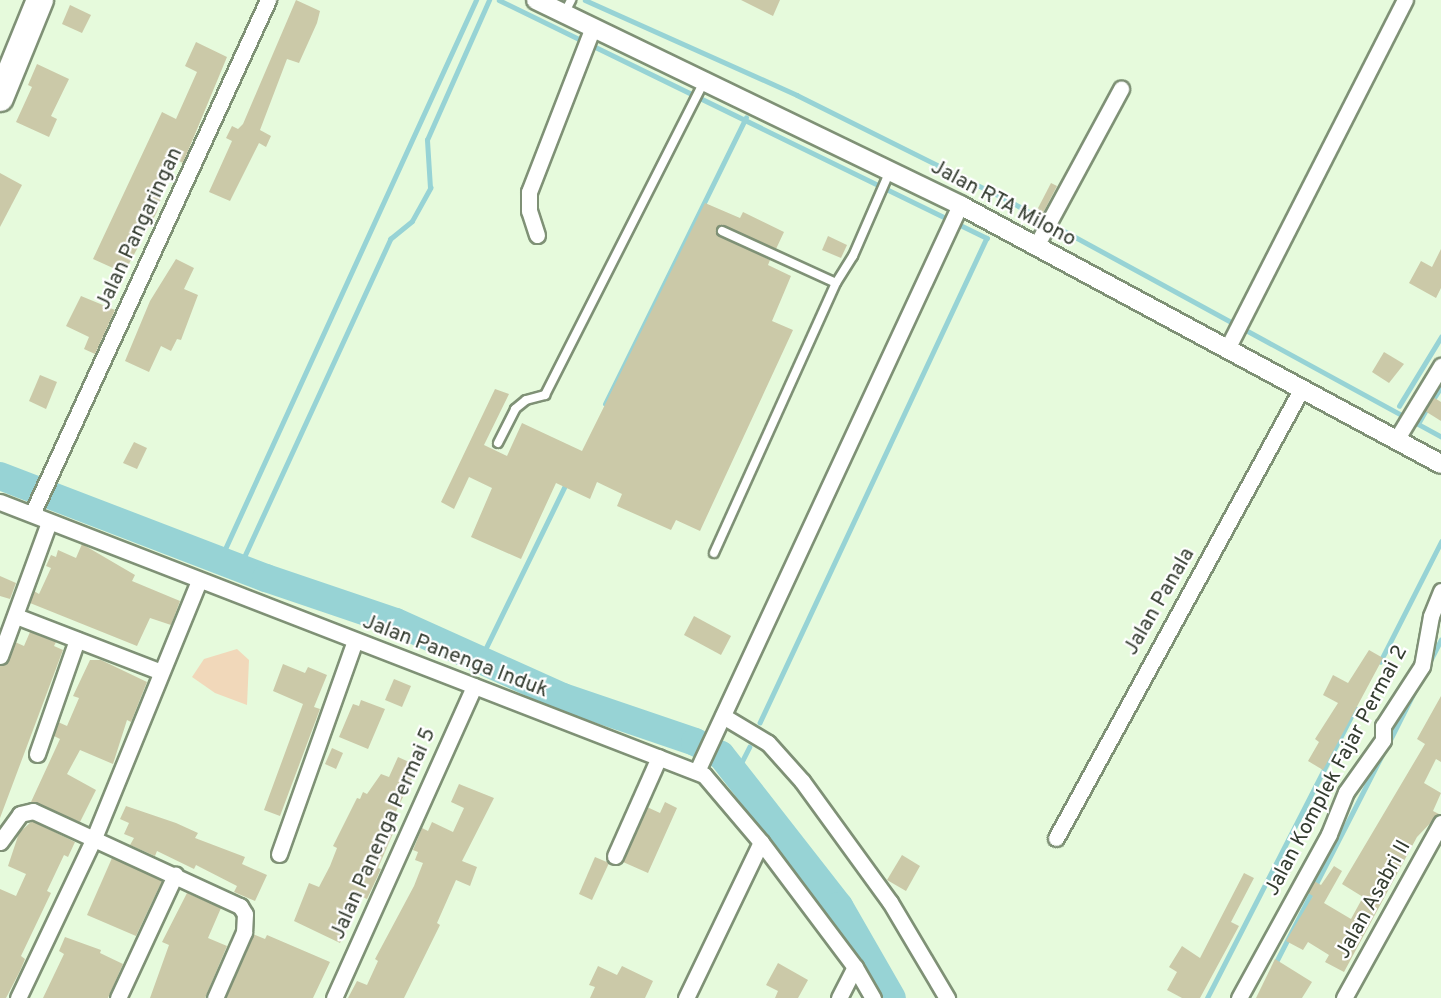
<!DOCTYPE html>
<style>
body{margin:0}
#map{position:relative;width:1441px;height:998px;overflow:hidden;background:#e6fadc;font-family:Overpass,sans-serif}
div>[style]{position:absolute}
.green>*{inset:0;background:#f1d8ba}
.stream>*{height:4.5px;margin:-2.25px;padding:0 2.25px;transform-origin:2.25px;border-radius:2.25px;background:#97d3d5}
.river>*{height:28px;margin:-14px;padding:0 14px;transform-origin:14px;border-radius:14px;background:#97d3d5}
.building>*{inset:0;background:#cbc9a8}
.roads{filter:drop-shadow(2px 0 #7f9176) drop-shadow(-2px 0 #7f9176) drop-shadow(0 2px #7f9176) drop-shadow(0 -2px #7f9176)}
.service>*{height:8px;margin:-4px;padding:0 4px;transform-origin:4px;border-radius:4px;background:#fff}
.minor>*{height:15px;margin:-7.5px;padding:0 7.5px;transform-origin:7.5px;border-radius:7.5px;background:#fff}
.tertiary>*{height:18px;margin:-9px;padding:0 9px;transform-origin:9px;border-radius:9px;background:#fff}
.trunk>*{height:26px;margin:-13px;padding:0 13px;transform-origin:13px;border-radius:13px;background:#fff}
span{translate:-50% -50%;white-space:nowrap;text-align:center;line-height:1.15;-webkit-text-stroke:4.5px #fff;paint-order:stroke}
.street-label{font-size:21px;color:#343c30}
</style>
<div id="map">
<div class="green">
<div style="clip-path:polygon(237px 649px,249px 660px,247px 705px,215px 693px,192px 677px,204px 659px)"></div>
</div>
<div class="stream">
<div style="left:499px;top:0;width:543px;rotate:26deg"></div>
<div style="left:987px;top:238px;width:535px;rotate:115.08deg"></div>
<div style="left:585px;top:0;width:232px;rotate:24.1deg"></div>
<div style="left:797px;top:95px;width:229px;rotate:26.5deg"></div>
<div style="left:1002px;top:197px;width:500px;rotate:28.6deg"></div>
<div style="left:1432px;top:401px;width:17px;rotate:-57deg"></div>
<div style="left:605px;top:404px;width:319px;rotate:-63.8deg"></div>
<div style="left:1399px;top:406px;width:81px;rotate:-58.7deg"></div>
<div style="left:1418px;top:424px;width:18px;rotate:-61deg"></div>
<div style="left:0;top:483px;width:329px;rotate:20.3deg"></div>
<div style="left:309px;top:597px;width:259px;rotate:23deg"></div>
<div style="left:547px;top:698px;width:154px;rotate:16.6deg"></div>
<div style="left:220px;top:560px;width:616px;rotate:-65.43deg"></div>
<div style="left:239px;top:568px;width:362px;rotate:-65.3deg"></div>
<div style="left:390px;top:239px;width:28px;rotate:-39deg"></div>
<div style="left:412px;top:221px;width:38px;rotate:-61deg"></div>
<div style="left:430px;top:188px;width:48px;rotate:-93.6deg"></div>
<div style="left:427px;top:140px;width:153px;rotate:-66.1deg"></div>
<div style="left:480px;top:660px;width:198px;rotate:-64deg"></div>
<div style="left:1380px;top:662px;width:135px;rotate:-63.1deg"></div>
<div style="left:1428px;top:665px;width:28px;rotate:-63deg"></div>
<div style="left:1389px;top:742px;width:60px;rotate:-63.4deg"></div>
<div style="left:736px;top:773px;width:29px;rotate:-63deg"></div>
<div style="left:1275px;top:964px;width:242px;rotate:-62.9deg"></div>
<div style="left:1207px;top:998px;width:325px;rotate:-62.9deg"></div>
</div>
<div class="river">
<div style="left:0;top:476px;width:285px;rotate:21deg"></div>
<div style="left:266px;top:578px;width:137px;rotate:18.7deg"></div>
<div style="left:396px;top:622px;width:183px;rotate:24.2deg"></div>
<div style="left:563px;top:697px;width:139px;rotate:18.8deg"></div>
<div style="left:695px;top:742px;width:29px;rotate:27deg"></div>
<div style="left:721px;top:755px;width:192px;rotate:52deg"></div>
<div style="left:839px;top:906px;width:106px;rotate:60.1deg"></div>
</div>
<div class="building">
<div style="clip-path:polygon(296px 0,320px 11px,317px 23px,299px 63px,287px 59px,260px 130px,271px 136px,266px 147px,259px 143px,230px 201px,209px 192px,232px 141px,226px 138px,232px 126px,238px 129px,243px 124px)"></div>
<div style="clip-path:polygon(741px 0,780px 0,773px 16px)"></div>
<div style="clip-path:polygon(70px 5px,91px 15px,82px 33px,62px 24px)"></div>
<div style="clip-path:polygon(196px 42px,227px 57px,183px 163px,175px 159px,160px 190px,163px 191px,157px 212px,124px 273px,93px 259px,162px 112px,176px 119px,197px 72px,185px 66px)"></div>
<div style="clip-path:polygon(37px 64px,69px 79px,51px 116px,57px 119px,49px 137px,16px 122px,32px 87px,28px 85px)"></div>
<div style="clip-path:polygon(0 173px,22px 185px,0 227px)"></div>
<div style="clip-path:polygon(1051px 183px,1057px 186px,1042px 215px,1036px 212px)"></div>
<div style="clip-path:polygon(705px 203px,740px 218px,743px 212px,784px 232px,776px 249px,724px 226px,716px 231px,720px 236px,770px 260px,768px 265px,791px 276px,772px 321px,793px 330px,700px 531px,676px 520px,671px 530px,617px 506px,622px 494px,597px 482px,590px 499px,556px 483px,521px 559px,471px 537px,492px 488px,469px 477px,454px 509px,441px 502px,495px 389px,509px 394px,484px 445px,507px 456px,522px 423px,582px 451px)"></div>
<div style="clip-path:polygon(828px 236px,847px 245px,841px 258px,822px 250px)"></div>
<div style="clip-path:polygon(1441px 249px,1441px 288px,1436px 298px,1409px 283px,1421px 261px,1432px 267px)"></div>
<div style="clip-path:polygon(176px 259px,194px 268px,184px 289px,198px 295px,181px 340px,177px 339px,171px 351px,161px 346px,149px 372px,125px 361px,150px 301px)"></div>
<div style="clip-path:polygon(81px 296px,115px 310px,95px 354px,84px 349px,89px 337px,66px 326px)"></div>
<div style="clip-path:polygon(1384px 352px,1404px 364px,1389px 383px,1372px 372px)"></div>
<div style="clip-path:polygon(40px 375px,57px 382px,46px 409px,29px 401px)"></div>
<div style="clip-path:polygon(1433px 397px,1441px 402px,1441px 421px,1425px 411px)"></div>
<div style="clip-path:polygon(134px 442px,147px 448px,137px 469px,123px 463px)"></div>
<div style="clip-path:polygon(82px 544px,135px 575px,132px 581px,180px 601px,171px 625px,150px 618px,137px 646px,30px 603px,34px 591px,39px 594px,51px 568px,46px 566px,51px 555px,56px 557px,58px 550px,76px 558px)"></div>
<div style="clip-path:polygon(0 576px,16px 583px,10px 599px,0 596px)"></div>
<div style="clip-path:polygon(694px 616px,731px 636px,721px 655px,684px 635px)"></div>
<div style="clip-path:polygon(30px 632px,56px 642px,54px 646px,63px 650px,0 818px,0 666px,9px 660px,15px 642px,24px 646px)"></div>
<div style="clip-path:polygon(1369px 650px,1383px 658px,1323px 770px,1308px 761px,1319px 742px,1315px 739px,1338px 703px,1323px 695px,1333px 675px,1348px 683px)"></div>
<div style="clip-path:polygon(90px 660px,101px 660px,147px 682px,131px 722px,127px 720px,113px 764px,80px 750px,67px 774px,96px 790px,80px 822px,31px 802px,60px 739px,54px 736px,58px 722px,67px 726px,79px 698px,73px 696px)"></div>
<div style="clip-path:polygon(283px 664px,305px 673px,308px 667px,327px 675px,314px 707px,320px 709px,280px 816px,264px 810px,303px 704px,273px 691px)"></div>
<div style="clip-path:polygon(394px 679px,411px 686px,402px 707px,385px 700px)"></div>
<div style="clip-path:polygon(1441px 696px,1441px 762px,1436px 759px,1424px 783px,1441px 793px,1433px 811px,1439px 814px,1417px 837px,1344px 972px,1325px 962px,1329px 955px,1308px 942px,1303px 950px,1286px 941px,1313px 896px,1308px 893px,1314px 881px,1321px 885px,1334px 866px,1342px 871px,1324px 903px,1351px 919px,1363px 897px,1342px 884px,1425px 744px,1417px 739px)"></div>
<div style="clip-path:polygon(361px 700px,385px 709px,368px 749px,339px 737px,353px 704px,359px 706px)"></div>
<div style="clip-path:polygon(332px 748px,343px 753px,336px 769px,325px 764px)"></div>
<div style="clip-path:polygon(398px 757px,418px 766px,389px 826px,395px 829px,378px 868px,381px 869px,367px 899px,360px 896px,356px 903px,352px 901px,342px 924px,347px 927px,340px 943px,294px 921px,309px 883px,319px 887px,330px 866px,337px 848px,333px 846px,357px 798px,360px 799px,363px 792px,367px 794px,381px 774px,389px 777px)"></div>
<div style="clip-path:polygon(459px 784px,494px 798px,462px 861px,477px 867px,470px 886px,456px 880px,437px 923px,440px 925px,404px 998px,348px 998px,357px 981px,367px 985px,378px 961px,375px 959px,414px 886px,423px 863px,415px 860px,418px 852px,413px 850px,422px 828px,428px 831px,432px 822px,453px 832px,464px 808px,451px 802px)"></div>
<div style="clip-path:polygon(665px 802px,677px 808px,648px 873px,623px 862px,647px 807px,660px 813px)"></div>
<div style="clip-path:polygon(126px 806px,176px 823px,198px 833px,195px 838px,245px 857px,242px 864px,267px 875px,255px 901px,234px 892px,237px 886px,196px 865px,194px 869px,157px 851px,155px 856px,130px 845px,134px 838px,124px 834px,129px 823px,120px 819px)"></div>
<div style="clip-path:polygon(32px 821px,75px 842px,68px 857px,64px 855px,47px 891px,51px 893px,21px 956px,25px 959px,20px 971px,6px 998px,0 998px,0 889px,16px 896px,26px 874px,8px 866px,19px 833px)"></div>
<div style="clip-path:polygon(902px 855px,920px 866px,906px 891px,887px 880px)"></div>
<div style="clip-path:polygon(595px 857px,609px 863px,592px 900px,579px 894px)"></div>
<div style="clip-path:polygon(112px 858px,162px 881px,136px 936px,87px 915px)"></div>
<div style="clip-path:polygon(1244px 873px,1254px 878px,1231px 922px,1239px 926px,1200px 998px,1182px 998px,1167px 990px,1177px 972px,1169px 967px,1182px 946px,1200px 958px)"></div>
<div style="clip-path:polygon(187px 893px,221px 908px,208px 938px,227px 946px,205px 998px,150px 998px,169px 945px,162px 942px)"></div>
<div style="clip-path:polygon(253px 934px,265px 939px,267px 935px,330px 962px,313px 998px,226px 998px)"></div>
<div style="clip-path:polygon(65px 937px,101px 950px,100px 953px,123px 964px,108px 998px,43px 998px,64px 954px,59px 951px)"></div>
<div style="clip-path:polygon(1275px 959px,1312px 982px,1302px 998px,1256px 998px)"></div>
<div style="clip-path:polygon(778px 963px,808px 980px,798px 998px,775px 998px,778px 991px,766px 985px)"></div>
<div style="clip-path:polygon(598px 966px,617px 975px,622px 966px,653px 981px,645px 998px,590px 998px,595px 987px,589px 985px)"></div>
</div>
<div class="roads">
<div class="service">
<div style="left:564px;top:14px;width:16px;rotate:-63deg"></div>
<div style="left:722px;top:231px;width:125px;rotate:24.5deg"></div>
<div style="left:836px;top:283px;width:32px;rotate:-58deg"></div>
<div style="left:853px;top:256px;width:93px;rotate:-66.5deg"></div>
<div style="left:498px;top:443px;width:38px;rotate:-63deg"></div>
<div style="left:515px;top:409px;width:14px;rotate:-39deg"></div>
<div style="left:526px;top:400px;width:20px;rotate:-15deg"></div>
<div style="left:545px;top:395px;width:352px;rotate:-63.1deg"></div>
<div style="left:714px;top:553px;width:296px;rotate:-65.7deg"></div>
</div>
<div class="minor">
<div style="left:537px;top:235px;width:25px;rotate:-108deg"></div>
<div style="left:529px;top:211px;width:19px;rotate:-90deg"></div>
<div style="left:529px;top:192px;width:177px;rotate:-68.8deg"></div>
<div style="left:1036px;top:246px;width:179px;rotate:-61.6deg"></div>
<div style="left:1227px;top:349px;width:392px;rotate:-63deg"></div>
<div style="left:1396px;top:440px;width:87px;rotate:-58.7deg"></div>
<div style="left:0;top:502px;width:755px;rotate:21.2deg"></div>
<div style="left:704px;top:775px;width:88px;rotate:49.6deg"></div>
<div style="left:761px;top:842px;width:156px;rotate:53.1deg"></div>
<div style="left:855px;top:967px;width:36px;rotate:60deg"></div>
<div style="left:32px;top:514px;width:566px;rotate:-65.34deg"></div>
<div style="left:16px;top:616px;width:155px;rotate:21.1deg"></div>
<div style="left:0;top:656px;width:143px;rotate:-69.9deg"></div>
<div style="left:723px;top:716px;width:52px;rotate:31deg"></div>
<div style="left:768px;top:743px;width:51px;rotate:48.2deg"></div>
<div style="left:802px;top:781px;width:150px;rotate:54deg"></div>
<div style="left:890px;top:902px;width:112px;rotate:59.3deg"></div>
<div style="left:37px;top:754px;width:121px;rotate:-70.7deg"></div>
<div style="left:697px;top:771px;width:624px;rotate:-65.08deg"></div>
<div style="left:1056px;top:838px;width:513px;rotate:-61.34deg"></div>
<div style="left:0;top:842px;width:34px;rotate:-54deg"></div>
<div style="left:20px;top:814px;width:13px;rotate:-13deg"></div>
<div style="left:33px;top:811px;width:228px;rotate:24.7deg"></div>
<div style="left:240px;top:906px;width:9px;rotate:58deg"></div>
<div style="left:245px;top:914px;width:18px;rotate:93deg"></div>
<div style="left:244px;top:932px;width:72px;rotate:113.7deg"></div>
<div style="left:279px;top:854px;width:226px;rotate:-70.4deg"></div>
<div style="left:615px;top:856px;width:108px;rotate:-66deg"></div>
<div style="left:18px;top:998px;width:177px;rotate:-64.6deg"></div>
<div style="left:94px;top:838px;width:278px;rotate:-67.8deg"></div>
<div style="left:118px;top:998px;width:136px;rotate:-65.1deg"></div>
<div style="left:334px;top:998px;width:342px;rotate:-65.8deg"></div>
<div style="left:686px;top:998px;width:173px;rotate:-64.3deg"></div>
<div style="left:839px;top:998px;width:35px;rotate:-63deg"></div>
<div style="left:1239px;top:998px;width:187px;rotate:-61.2deg"></div>
<div style="left:1329px;top:834px;width:45px;rotate:-68deg"></div>
<div style="left:1346px;top:792px;width:64px;rotate:-54.6deg"></div>
<div style="left:1383px;top:740px;width:14px;rotate:-90deg"></div>
<div style="left:1383px;top:726px;width:72px;rotate:-57deg"></div>
<div style="left:1422px;top:666px;width:51px;rotate:-79.8deg"></div>
<div style="left:1431px;top:616px;width:27px;rotate:-68deg"></div>
<div style="left:1344px;top:998px;width:200px;rotate:-61deg"></div>
</div>
<div class="tertiary">
<div style="left:536px;top:0;width:471px;rotate:25.8deg"></div>
<div style="left:960px;top:205px;width:546px;rotate:28.3deg"></div>
</div>
<div class="trunk">
<div style="left:0;top:98px;width:106px;rotate:-67.8deg"></div>
</div>
</div>
<div class="street-label">
<span style="left:1003px;top:204px;rotate:28deg">Jalan RTA Milono</span>
<span style="left:140px;top:229px;rotate:-65deg">Jalan Pangaringan</span>
<span style="left:1160px;top:602px;rotate:-60deg">Jalan Panala</span>
<span style="left:455px;top:657px;rotate:21deg">Jalan Panenga Induk</span>
<span style="left:1337px;top:771px;rotate:-62deg">Jalan Komplek Fajar Permai 2</span>
<span style="left:384px;top:834px;rotate:-66deg">Jalan Panenga Permai 5</span>
<span style="left:1374px;top:900px;rotate:-61deg">Jalan Asabri II</span>
</div>
</div>
